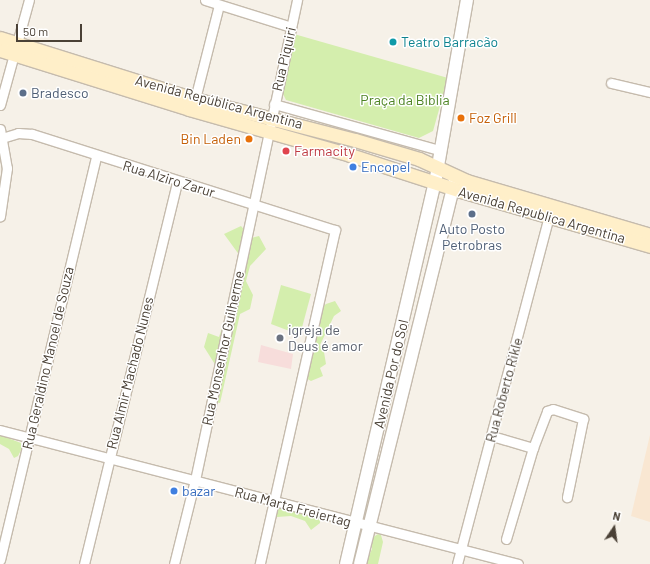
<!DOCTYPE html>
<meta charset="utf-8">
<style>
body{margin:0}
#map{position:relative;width:650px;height:564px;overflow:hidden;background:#f6f1e8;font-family:Barlow,sans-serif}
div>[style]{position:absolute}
.commercial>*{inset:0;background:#f9e7d2}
.medical>*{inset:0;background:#f7dddb}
.green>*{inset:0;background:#d4eead}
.roads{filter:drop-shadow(1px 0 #c5bbad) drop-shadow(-1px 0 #c5bbad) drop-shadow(0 1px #c5bbad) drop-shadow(0 -1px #c5bbad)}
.minor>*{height:9px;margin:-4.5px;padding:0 4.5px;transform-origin:4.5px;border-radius:4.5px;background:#fff}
.tertiary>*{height:12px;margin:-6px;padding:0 6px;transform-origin:6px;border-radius:6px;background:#fff}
.secondary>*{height:13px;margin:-6.5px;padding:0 6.5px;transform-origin:6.5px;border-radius:6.5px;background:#ffefc9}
.dots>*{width:11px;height:11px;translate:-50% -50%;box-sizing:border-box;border:2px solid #fff;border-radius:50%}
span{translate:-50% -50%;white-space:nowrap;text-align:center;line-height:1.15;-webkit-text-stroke:3px #fff;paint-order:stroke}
.culture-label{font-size:14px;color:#0d838f}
.left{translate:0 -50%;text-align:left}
.street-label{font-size:14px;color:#4a4136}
.service-label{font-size:14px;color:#4e5e75}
.park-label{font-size:14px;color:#4c8322}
.food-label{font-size:14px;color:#c56008}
.right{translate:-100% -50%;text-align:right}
.health-label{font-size:14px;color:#be3a42}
.shop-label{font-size:14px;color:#366cbe}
.worship-label{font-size:14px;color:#5b616d}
.north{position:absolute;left:594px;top:508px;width:40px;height:40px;-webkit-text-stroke:3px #fff;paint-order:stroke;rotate:13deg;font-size:11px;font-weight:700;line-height:16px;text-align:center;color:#4a4136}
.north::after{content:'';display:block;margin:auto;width:14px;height:18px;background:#4a4136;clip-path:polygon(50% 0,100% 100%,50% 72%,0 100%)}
.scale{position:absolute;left:16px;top:24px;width:66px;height:18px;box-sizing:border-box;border:2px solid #4a4136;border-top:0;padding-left:5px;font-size:12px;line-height:14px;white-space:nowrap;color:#4a4136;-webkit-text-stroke:3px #fff;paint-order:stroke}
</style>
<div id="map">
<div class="commercial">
<div style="clip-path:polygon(650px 435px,650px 522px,631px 516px)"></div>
</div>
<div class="medical">
<div style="clip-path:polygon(261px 345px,293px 354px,291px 369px,258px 362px)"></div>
</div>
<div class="green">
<div style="clip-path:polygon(294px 34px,448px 78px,433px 131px,419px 138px,286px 100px,282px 92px)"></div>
<div style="clip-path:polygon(241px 226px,251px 238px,259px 236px,266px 249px,250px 266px,246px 281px,253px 295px,250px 309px,240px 314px,220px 403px,207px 400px,216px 366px,204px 347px,208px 333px,219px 337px,230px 303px,240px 256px,224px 234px)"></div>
<div style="clip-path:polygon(281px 285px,311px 294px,300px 335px,271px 324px)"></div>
<div style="clip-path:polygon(335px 301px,341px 311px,334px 316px,320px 345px,324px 352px,326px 364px,320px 368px,323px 376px,311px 381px,302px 376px,318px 311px,326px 304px)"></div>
<div style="clip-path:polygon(0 435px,21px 443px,21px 450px,18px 456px,14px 458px,9px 449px,0 444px)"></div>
<div style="clip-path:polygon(280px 508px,314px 514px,320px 519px,320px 523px,311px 530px,305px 521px,291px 516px,277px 517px,275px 514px)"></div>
<div style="clip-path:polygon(378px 534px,381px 535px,383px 542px,378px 564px,365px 564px,372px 549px,372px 538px)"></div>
</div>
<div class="roads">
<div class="minor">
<div style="left:205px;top:0;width:90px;rotate:17.4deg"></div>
<div style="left:611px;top:83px;width:40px;rotate:13deg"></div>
<div style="left:195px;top:99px;width:97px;rotate:-75.7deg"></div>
<div style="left:274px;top:104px;width:171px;rotate:15.6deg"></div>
<div style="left:0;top:105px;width:109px;rotate:-74.6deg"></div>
<div style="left:0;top:129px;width:40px;rotate:80deg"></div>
<div style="left:7px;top:168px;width:49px;rotate:98.3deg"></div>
<div style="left:2px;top:138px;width:17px;rotate:-17deg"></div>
<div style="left:18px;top:133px;width:14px;rotate:4deg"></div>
<div style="left:32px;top:134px;width:318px;rotate:17.6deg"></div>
<div style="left:335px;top:230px;width:342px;rotate:102.7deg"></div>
<div style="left:0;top:430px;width:535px;rotate:14.5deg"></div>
<div style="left:492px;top:436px;width:43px;rotate:16.3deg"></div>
<div style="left:533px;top:448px;width:40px;rotate:-69deg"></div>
<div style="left:547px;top:411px;width:6px;rotate:-18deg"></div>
<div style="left:553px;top:409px;width:32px;rotate:18deg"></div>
<div style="left:583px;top:419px;width:80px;rotate:101.6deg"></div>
<div style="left:506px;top:539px;width:95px;rotate:-73.5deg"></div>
<div style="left:0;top:560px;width:415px;rotate:-76.6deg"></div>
<div style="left:84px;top:564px;width:393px;rotate:-76.3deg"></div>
<div style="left:174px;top:564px;width:87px;rotate:-76deg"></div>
<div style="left:195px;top:480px;width:491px;rotate:-78deg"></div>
<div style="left:457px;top:564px;width:365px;rotate:-75.2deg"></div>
</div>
<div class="tertiary">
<div style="left:346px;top:564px;width:391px;rotate:-76.9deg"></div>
<div style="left:435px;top:183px;width:186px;rotate:-80.1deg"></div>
<div style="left:360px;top:564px;width:397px;rotate:-76.1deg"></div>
</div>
<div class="secondary">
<div style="left:0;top:38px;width:204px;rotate:17.4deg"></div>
<div style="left:195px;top:99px;width:165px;rotate:14.4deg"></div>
<div style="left:355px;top:140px;width:67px;rotate:16.5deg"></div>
<div style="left:419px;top:159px;width:53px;rotate:24.6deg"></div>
<div style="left:467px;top:181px;width:191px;rotate:16.4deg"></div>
<div style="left:0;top:50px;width:198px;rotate:17.3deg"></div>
<div style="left:189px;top:109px;width:167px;rotate:15.9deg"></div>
<div style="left:350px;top:155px;width:117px;rotate:18deg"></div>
<div style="left:461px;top:191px;width:197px;rotate:16.2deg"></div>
</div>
</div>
<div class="dots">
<div style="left:393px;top:42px;background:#0f9aa8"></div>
<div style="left:23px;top:93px;background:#5c6f8a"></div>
<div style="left:461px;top:118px;background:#e8710a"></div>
<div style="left:249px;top:139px;background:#e8710a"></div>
<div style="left:286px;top:151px;background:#e0444e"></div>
<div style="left:353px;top:167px;background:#3f7fe0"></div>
<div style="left:472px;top:214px;background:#5c6f8a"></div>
<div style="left:280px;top:338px;background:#6b7280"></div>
<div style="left:174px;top:491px;background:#3f7fe0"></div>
</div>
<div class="culture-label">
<span class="left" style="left:401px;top:42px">Teatro Barracão</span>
</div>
<div class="street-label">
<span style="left:284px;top:59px;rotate:-77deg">Rua Piquiri</span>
<span style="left:219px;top:102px;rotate:15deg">Avenida República Argentina</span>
<span style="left:169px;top:179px;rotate:17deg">Rua Alziro Zarur</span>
<span style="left:542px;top:215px;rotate:16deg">Avenida Republica Argentina</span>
<span style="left:223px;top:348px;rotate:-78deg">Rua Monsenhor Guilherme</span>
<span style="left:48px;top:358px;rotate:-77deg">Rua Geraldino Manoel de Souza</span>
<span style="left:130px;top:373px;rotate:-76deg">Rua Almir Machado Nunes</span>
<span style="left:391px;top:374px;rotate:-77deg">Avenida Por do Sol</span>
<span style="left:504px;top:390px;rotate:-75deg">Rua Roberto Rikle</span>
<span style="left:293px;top:507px;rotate:15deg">Rua Marta Freiertag</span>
</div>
<div class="service-label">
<span class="left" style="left:31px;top:93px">Bradesco</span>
<span style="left:472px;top:237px">Auto Posto<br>Petrobras</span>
</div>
<div class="park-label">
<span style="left:405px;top:100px">Praça da Biblia</span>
</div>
<div class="food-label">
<span class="left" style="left:469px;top:118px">Foz Grill</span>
<span class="right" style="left:241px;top:139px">Bin Laden</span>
</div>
<div class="health-label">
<span class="left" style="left:294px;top:151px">Farmacity</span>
</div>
<div class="shop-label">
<span class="left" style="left:361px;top:167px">Encopel</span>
<span class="left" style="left:182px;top:491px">bazar</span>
</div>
<div class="worship-label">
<span class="left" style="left:288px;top:338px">igreja de<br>Deus é amor</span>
</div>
<div class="north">N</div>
<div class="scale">50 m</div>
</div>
